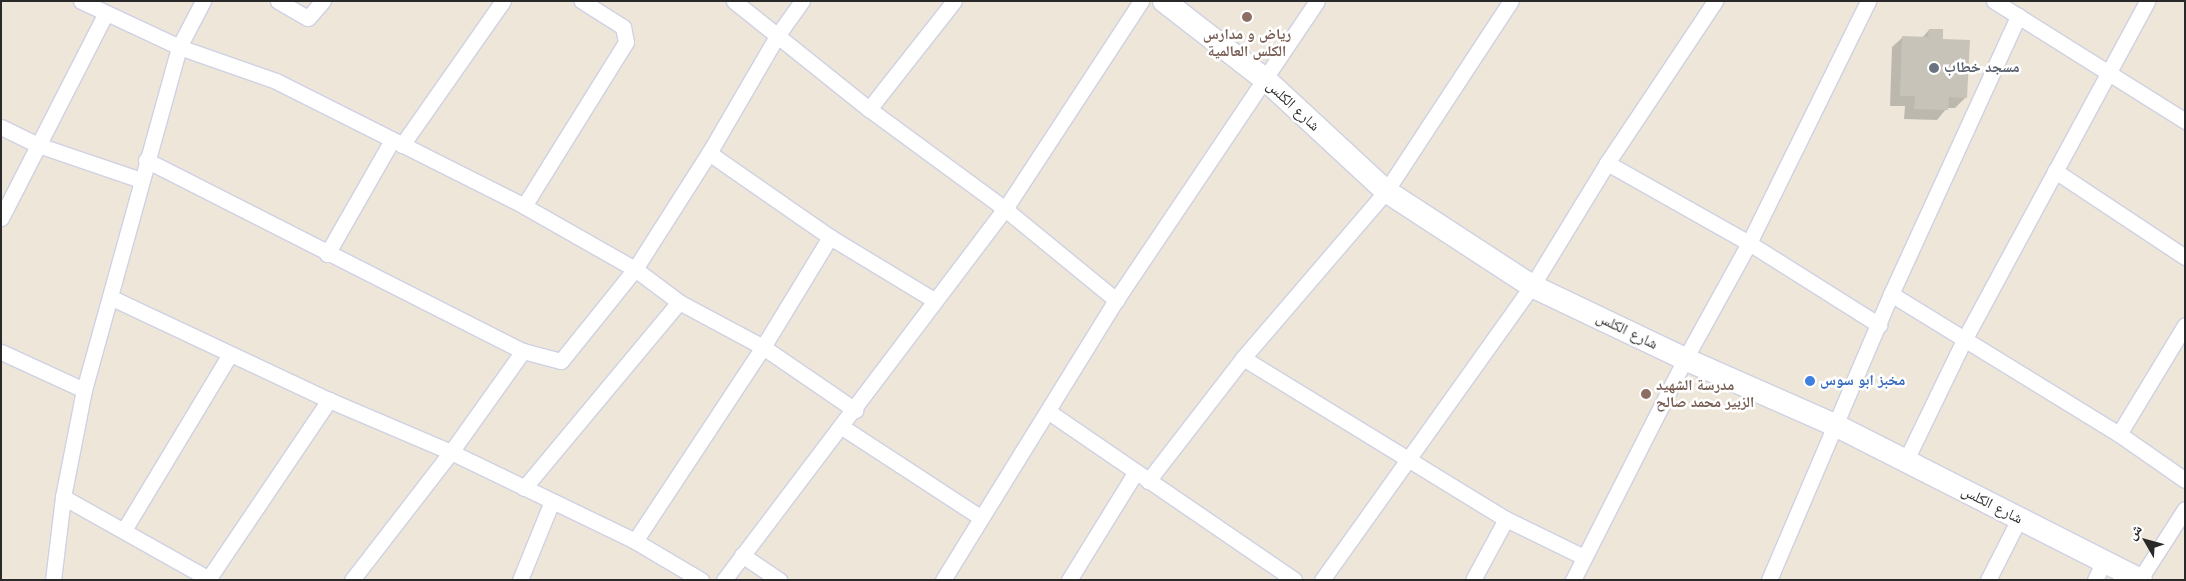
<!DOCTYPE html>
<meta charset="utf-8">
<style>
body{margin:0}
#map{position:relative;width:2186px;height:581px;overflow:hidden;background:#ede6d9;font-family:"Work Sans","Noto Naskh Arabic",sans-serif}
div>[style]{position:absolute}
.shadow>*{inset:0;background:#0003}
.building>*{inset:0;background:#c8c3b9}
.roads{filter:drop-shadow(1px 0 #cfd1e3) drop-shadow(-1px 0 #cfd1e3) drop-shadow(0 1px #cfd1e3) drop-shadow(0 -1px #cfd1e3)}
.street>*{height:15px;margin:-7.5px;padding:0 7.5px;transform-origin:7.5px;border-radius:7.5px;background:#fff}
.secondary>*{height:22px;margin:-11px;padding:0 11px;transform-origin:11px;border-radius:11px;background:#fff}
.dots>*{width:14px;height:14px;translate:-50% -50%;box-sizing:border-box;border:2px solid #fff;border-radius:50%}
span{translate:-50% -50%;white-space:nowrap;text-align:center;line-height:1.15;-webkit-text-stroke:5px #fff;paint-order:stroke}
.education-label{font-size:15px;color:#785e54;font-weight:700}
.left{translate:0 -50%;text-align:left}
.worship-label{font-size:15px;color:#5b616d;font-weight:700}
.street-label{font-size:15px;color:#292929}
.shop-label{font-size:15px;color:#366cbe;font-weight:700}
.frame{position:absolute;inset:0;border:2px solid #292929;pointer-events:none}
.north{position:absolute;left:2121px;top:516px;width:50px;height:50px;-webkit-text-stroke:4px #fff;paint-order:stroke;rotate:308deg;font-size:14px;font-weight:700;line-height:20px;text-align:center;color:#292929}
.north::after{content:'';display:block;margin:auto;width:18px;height:22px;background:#292929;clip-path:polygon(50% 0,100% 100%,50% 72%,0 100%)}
</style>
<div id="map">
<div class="shadow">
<div style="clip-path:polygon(1929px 30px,1941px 40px,1965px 98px,1955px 108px,1947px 108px,1937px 120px,1904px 119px,1905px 106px,1890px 106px,1892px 47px,1903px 37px,1922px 38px)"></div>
</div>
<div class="building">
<div style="clip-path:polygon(1929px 29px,1943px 29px,1943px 39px,1970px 40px,1967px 98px,1949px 97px,1948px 110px,1914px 109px,1915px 96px,1900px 96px,1902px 36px,1928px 37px)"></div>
</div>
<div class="roads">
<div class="street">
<div style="left:81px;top:1px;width:108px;rotate:25.1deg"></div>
<div style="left:179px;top:47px;width:103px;rotate:19.3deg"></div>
<div style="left:276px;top:81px;width:278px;rotate:26.7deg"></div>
<div style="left:524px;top:206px;width:128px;rotate:29.6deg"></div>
<div style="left:635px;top:269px;width:55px;rotate:36.9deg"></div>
<div style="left:679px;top:302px;width:95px;rotate:28.2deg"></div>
<div style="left:763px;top:347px;width:112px;rotate:34.4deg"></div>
<div style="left:278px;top:1px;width:34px;rotate:30deg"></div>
<div style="left:308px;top:18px;width:23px;rotate:-49deg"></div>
<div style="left:734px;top:1px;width:173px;rotate:38.7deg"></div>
<div style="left:869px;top:109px;width:169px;rotate:36.3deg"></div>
<div style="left:1005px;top:209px;width:144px;rotate:39.3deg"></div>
<div style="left:1994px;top:1px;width:226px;rotate:32.1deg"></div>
<div style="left:869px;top:109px;width:137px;rotate:-51.8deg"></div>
<div style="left:1px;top:127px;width:41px;rotate:25.9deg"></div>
<div style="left:38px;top:145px;width:109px;rotate:18.8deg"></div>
<div style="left:402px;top:145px;width:176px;rotate:-55deg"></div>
<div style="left:709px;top:153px;width:147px;rotate:34.8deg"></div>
<div style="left:830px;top:237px;width:122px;rotate:31.2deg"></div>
<div style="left:146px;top:160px;width:423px;rotate:26.9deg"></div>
<div style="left:523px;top:351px;width:39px;rotate:15deg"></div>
<div style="left:561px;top:361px;width:118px;rotate:-51.2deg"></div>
<div style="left:635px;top:269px;width:138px;rotate:-57.5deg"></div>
<div style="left:709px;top:153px;width:135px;rotate:-59.8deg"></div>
<div style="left:777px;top:36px;width:43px;rotate:-54.5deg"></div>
<div style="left:1607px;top:163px;width:163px;rotate:29.4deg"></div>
<div style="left:1749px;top:243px;width:154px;rotate:32.2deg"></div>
<div style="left:2055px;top:171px;width:156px;rotate:33.5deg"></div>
<div style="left:524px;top:206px;width:193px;rotate:-58.1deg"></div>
<div style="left:626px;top:42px;width:15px;rotate:-101deg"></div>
<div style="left:623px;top:27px;width:49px;rotate:-147.6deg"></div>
<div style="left:1px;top:218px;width:230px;rotate:-62.9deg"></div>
<div style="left:327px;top:254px;width:131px;rotate:-60.3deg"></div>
<div style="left:1891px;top:294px;width:268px;rotate:31.6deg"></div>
<div style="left:2119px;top:434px;width:80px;rotate:34.9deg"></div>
<div style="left:112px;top:298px;width:240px;rotate:25.2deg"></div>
<div style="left:329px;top:400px;width:133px;rotate:23.1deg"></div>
<div style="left:451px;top:452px;width:204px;rotate:25.8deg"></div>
<div style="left:635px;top:541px;width:77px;rotate:30.6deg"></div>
<div style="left:1px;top:352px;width:91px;rotate:24.6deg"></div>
<div style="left:1243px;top:358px;width:308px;rotate:31.5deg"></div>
<div style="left:1506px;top:519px;width:87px;rotate:26deg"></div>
<div style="left:1049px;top:412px;width:297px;rotate:34.4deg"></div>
<div style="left:842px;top:427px;width:165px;rotate:33.1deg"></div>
<div style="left:2119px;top:434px;width:127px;rotate:-58.8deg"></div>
<div style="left:1906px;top:460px;width:133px;rotate:-64.2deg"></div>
<div style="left:1964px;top:340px;width:385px;rotate:-61.6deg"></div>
<div style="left:1148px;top:481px;width:155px;rotate:-52.3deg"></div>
<div style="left:1243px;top:358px;width:220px;rotate:-49.4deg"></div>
<div style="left:1386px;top:191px;width:227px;rotate:-56.7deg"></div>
<div style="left:524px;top:488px;width:242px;rotate:-50.2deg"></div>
<div style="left:63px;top:497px;width:170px;rotate:29.3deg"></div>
<div style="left:124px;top:530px;width:205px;rotate:-58.9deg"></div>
<div style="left:635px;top:541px;width:232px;rotate:-56.6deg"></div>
<div style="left:763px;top:347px;width:129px;rotate:-58.7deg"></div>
<div style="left:742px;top:555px;width:45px;rotate:34deg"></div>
<div style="left:209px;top:578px;width:215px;rotate:-56deg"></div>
<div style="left:2140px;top:579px;width:83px;rotate:-57.3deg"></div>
<div style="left:53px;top:580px;width:84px;rotate:-83.1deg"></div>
<div style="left:63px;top:497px;width:109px;rotate:-78.9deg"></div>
<div style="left:84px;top:390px;width:356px;rotate:-74.5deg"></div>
<div style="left:179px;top:47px;width:52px;rotate:-62.4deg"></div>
<div style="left:352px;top:580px;width:162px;rotate:-52.3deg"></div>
<div style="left:451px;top:452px;width:124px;rotate:-54.5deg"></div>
<div style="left:520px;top:580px;width:85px;rotate:-67.9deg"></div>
<div style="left:724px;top:580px;width:465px;rotate:-52.9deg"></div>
<div style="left:1005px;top:209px;width:249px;rotate:-56.8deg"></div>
<div style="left:943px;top:580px;width:329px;rotate:-58.3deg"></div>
<div style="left:1116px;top:300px;width:360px;rotate:-56.1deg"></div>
<div style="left:1069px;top:580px;width:126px;rotate:-58.3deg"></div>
<div style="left:1322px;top:580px;width:361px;rotate:-54.5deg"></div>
<div style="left:1532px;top:286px;width:144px;rotate:-58.6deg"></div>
<div style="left:1607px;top:163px;width:195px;rotate:-56.3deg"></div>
<div style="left:1473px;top:580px;width:69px;rotate:-61.6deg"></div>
<div style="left:1573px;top:580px;width:248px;rotate:-63.1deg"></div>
<div style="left:1685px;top:359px;width:132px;rotate:-61.1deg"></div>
<div style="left:1749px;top:243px;width:270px;rotate:-63.8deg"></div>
<div style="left:1769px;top:580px;width:311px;rotate:-66.9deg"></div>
<div style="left:1891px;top:294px;width:306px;rotate:-65.4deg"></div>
<div style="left:1988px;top:580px;width:68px;rotate:-63.1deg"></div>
<div style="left:2095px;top:580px;width:21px;rotate:-65deg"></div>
</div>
<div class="secondary">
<div style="left:1164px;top:1px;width:129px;rotate:37.8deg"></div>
<div style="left:1266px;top:80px;width:163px;rotate:42.8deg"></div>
<div style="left:1386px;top:191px;width:174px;rotate:33.1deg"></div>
<div style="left:1532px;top:286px;width:170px;rotate:25.5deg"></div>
<div style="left:1685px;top:359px;width:166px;rotate:23.8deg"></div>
<div style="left:1837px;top:426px;width:341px;rotate:26.9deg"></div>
</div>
</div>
<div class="dots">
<div style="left:1247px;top:17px;background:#8d6e63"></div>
<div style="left:1934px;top:68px;background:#6b7280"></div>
<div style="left:1810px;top:381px;background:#3f7fe0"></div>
<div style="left:1646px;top:394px;background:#8d6e63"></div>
</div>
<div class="education-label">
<span style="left:1247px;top:43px">رياض و مدارس<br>الكلس العالمية</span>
<span class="left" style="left:1656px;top:394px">مدرسة الشهيد<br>الزبير محمد صالح</span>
</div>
<div class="worship-label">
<span class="left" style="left:1944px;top:68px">مسجد خطاب</span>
</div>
<div class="street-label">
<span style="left:1293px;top:106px;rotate:43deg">شارع الكلس</span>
<span style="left:1627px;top:331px;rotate:26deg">شارع الكلس</span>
<span style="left:1992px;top:505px;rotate:27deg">شارع الكلس</span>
</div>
<div class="shop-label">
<span class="left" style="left:1820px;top:381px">مخبز ابو سوس</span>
</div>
<div class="frame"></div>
<div class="north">ش</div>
</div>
